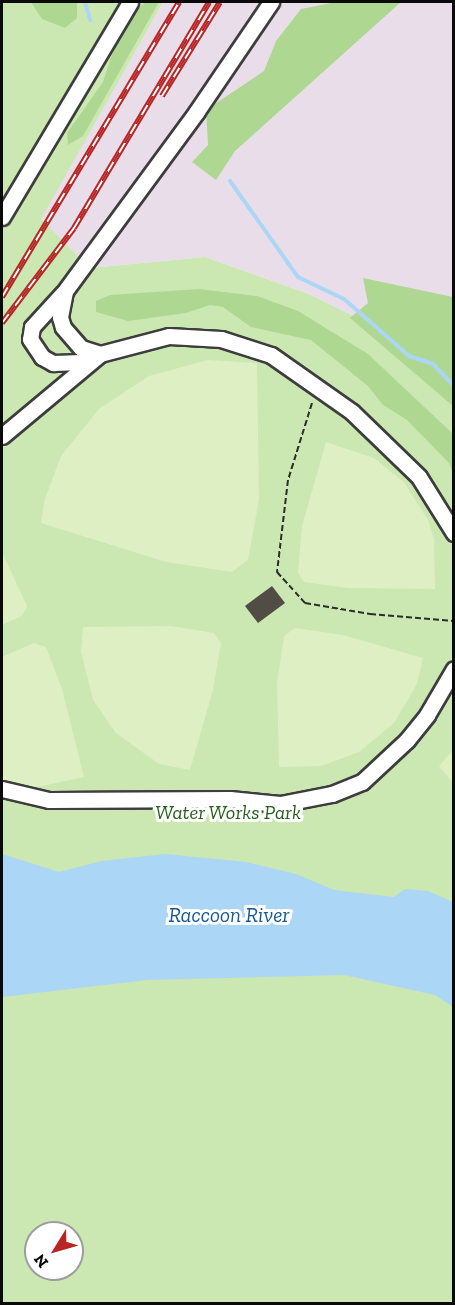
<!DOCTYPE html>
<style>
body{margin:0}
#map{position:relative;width:455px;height:1305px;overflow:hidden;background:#fffbe7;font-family:"Zilla Slab",serif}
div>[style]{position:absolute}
.industrial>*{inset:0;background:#e9dde9}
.green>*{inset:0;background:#cbe7b2}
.forest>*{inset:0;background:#aed892}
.pitch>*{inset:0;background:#deefc4}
.water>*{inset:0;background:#acd6f5}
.stream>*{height:4px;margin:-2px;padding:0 2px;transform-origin:2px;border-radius:2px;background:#acd6f5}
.building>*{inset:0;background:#524c46}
.path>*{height:2px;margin-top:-1px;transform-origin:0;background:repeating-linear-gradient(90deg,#2c2c2c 0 6px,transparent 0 9px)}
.roads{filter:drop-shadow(2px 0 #3d3d3d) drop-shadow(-2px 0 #3d3d3d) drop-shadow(0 2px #3d3d3d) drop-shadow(0 -2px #3d3d3d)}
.minor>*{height:15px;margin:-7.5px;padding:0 7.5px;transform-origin:7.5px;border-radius:7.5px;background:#fff}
.rail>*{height:6px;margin-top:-3px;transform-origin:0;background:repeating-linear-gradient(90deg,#fff 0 11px,#b72524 0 22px);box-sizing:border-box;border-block:2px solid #b72524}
span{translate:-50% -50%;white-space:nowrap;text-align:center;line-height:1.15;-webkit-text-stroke:6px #fff;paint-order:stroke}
.park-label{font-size:20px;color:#275f1c;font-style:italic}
.water-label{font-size:21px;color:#165999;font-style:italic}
.frame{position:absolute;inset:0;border:3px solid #0a0a0a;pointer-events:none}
.north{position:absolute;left:24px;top:1221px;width:60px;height:60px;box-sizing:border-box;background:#fff;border:2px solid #9d9d9d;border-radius:50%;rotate:233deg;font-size:16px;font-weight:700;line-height:24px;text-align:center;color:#0a0a0a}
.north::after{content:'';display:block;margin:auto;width:21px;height:27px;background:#b72524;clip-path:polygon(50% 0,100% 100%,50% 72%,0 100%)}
</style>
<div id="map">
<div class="industrial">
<div style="clip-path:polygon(163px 2px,453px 2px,453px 391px,396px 337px,309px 294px,205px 257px,90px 268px,40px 219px)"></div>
</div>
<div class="green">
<div style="clip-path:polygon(evenodd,2px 2px,163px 2px,41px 219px,90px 268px,205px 257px,309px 294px,396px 337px,453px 391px,453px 1303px,2px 1304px,2px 2px,36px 1233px,72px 1233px,72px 1269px,36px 1269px,36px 1233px)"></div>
</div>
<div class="forest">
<div style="clip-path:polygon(31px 2px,77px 2px,77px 18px,65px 28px,42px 19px)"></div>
<div style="clip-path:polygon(145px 2px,159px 2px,83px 136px,68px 145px,67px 133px,103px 82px,121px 27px)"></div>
<div style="clip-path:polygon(336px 2px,401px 2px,235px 151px,216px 180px,192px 162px,208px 145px,206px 110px,264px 71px,276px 41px,301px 9px)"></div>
<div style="clip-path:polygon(363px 278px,453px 297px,453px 406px,350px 318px,368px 303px)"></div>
<div style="clip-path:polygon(199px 289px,257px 296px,298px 311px,368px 354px,453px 434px,453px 474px,449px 463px,407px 420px,383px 405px,368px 386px,311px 340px,251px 327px,223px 307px,210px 305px,186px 313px,128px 321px,96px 312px,96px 301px,110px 295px)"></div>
</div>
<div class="pitch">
<div style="clip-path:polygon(208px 360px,257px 363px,259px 500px,248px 560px,232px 572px,166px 562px,41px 523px,45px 499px,61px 456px,99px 409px,149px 376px)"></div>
<div style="clip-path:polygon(326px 442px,374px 458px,404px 482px,428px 520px,434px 539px,435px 589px,348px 588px,304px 582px,298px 573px,302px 526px)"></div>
<div style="clip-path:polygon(2px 552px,27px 606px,22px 616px,2px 625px)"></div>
<div style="clip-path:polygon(171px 626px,214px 633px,221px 643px,213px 690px,190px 770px,159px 764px,116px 733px,93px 700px,81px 652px,83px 627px)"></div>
<div style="clip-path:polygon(295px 628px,343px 635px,423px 658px,417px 684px,394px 723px,359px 752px,321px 766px,279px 767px,277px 683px,284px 636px)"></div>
<div style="clip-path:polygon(34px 643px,46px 647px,62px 689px,84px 777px,33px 788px,2px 783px,2px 657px)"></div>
<div style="clip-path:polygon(453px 750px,453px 783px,439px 766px)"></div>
</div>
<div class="water">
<div style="clip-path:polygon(2px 854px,59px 872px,102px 861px,165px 854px,246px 862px,296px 874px,334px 890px,394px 897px,405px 889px,428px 891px,453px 902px,453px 1007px,435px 995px,344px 975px,147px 980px,2px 997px)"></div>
</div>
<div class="stream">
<div style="left:85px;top:2px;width:19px;rotate:74deg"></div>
<div style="left:230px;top:181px;width:118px;rotate:54.7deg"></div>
<div style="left:298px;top:277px;width:51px;rotate:25.6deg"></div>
<div style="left:344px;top:299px;width:86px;rotate:41.2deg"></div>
<div style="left:409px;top:356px;width:25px;rotate:18deg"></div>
<div style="left:433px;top:364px;width:30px;rotate:46deg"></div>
</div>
<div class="building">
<div style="clip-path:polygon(272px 586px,285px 603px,258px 623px,245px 606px)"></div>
</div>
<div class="path">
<div style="left:312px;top:403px;width:81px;rotate:107.3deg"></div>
<div style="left:288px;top:480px;width:93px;rotate:96.8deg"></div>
<div style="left:277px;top:572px;width:42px;rotate:47.9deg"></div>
<div style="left:305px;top:603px;width:66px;rotate:9.6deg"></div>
<div style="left:370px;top:614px;width:84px;rotate:4.8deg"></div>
</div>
<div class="roads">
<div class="minor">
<div style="left:2px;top:217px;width:250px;rotate:-59.2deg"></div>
<div style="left:63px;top:293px;width:46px;rotate:132.4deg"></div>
<div style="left:32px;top:327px;width:12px;rotate:99deg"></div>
<div style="left:30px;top:339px;width:22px;rotate:56deg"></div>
<div style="left:42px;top:357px;width:13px;rotate:29deg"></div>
<div style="left:53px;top:363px;width:36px;rotate:-2deg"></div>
<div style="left:100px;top:354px;width:20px;rotate:-162deg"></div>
<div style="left:81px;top:348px;width:28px;rotate:-131deg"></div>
<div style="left:63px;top:327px;width:10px;rotate:-107deg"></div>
<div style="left:60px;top:317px;width:26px;rotate:-79deg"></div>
<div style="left:65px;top:291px;width:223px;rotate:-53.7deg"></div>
<div style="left:197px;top:111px;width:132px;rotate:-55.8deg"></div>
<div style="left:2px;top:436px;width:128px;rotate:-39.9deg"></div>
<div style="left:100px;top:354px;width:71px;rotate:-14.6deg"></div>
<div style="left:169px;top:336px;width:52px;rotate:3.3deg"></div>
<div style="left:221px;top:339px;width:52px;rotate:17.7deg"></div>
<div style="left:271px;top:355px;width:99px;rotate:35.1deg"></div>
<div style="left:352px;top:412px;width:93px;rotate:44.1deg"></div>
<div style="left:419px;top:477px;width:66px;rotate:58deg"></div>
<div style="left:2px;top:789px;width:48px;rotate:13.2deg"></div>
<div style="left:49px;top:800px;width:181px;rotate:-0.3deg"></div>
<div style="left:230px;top:799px;width:50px;rotate:5.7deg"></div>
<div style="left:280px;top:804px;width:53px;rotate:-10.9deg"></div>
<div style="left:332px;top:794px;width:32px;rotate:-22deg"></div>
<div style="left:362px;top:782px;width:62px;rotate:-43deg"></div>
<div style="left:407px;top:740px;width:32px;rotate:-51deg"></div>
<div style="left:427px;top:715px;width:53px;rotate:-59.6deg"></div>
</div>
</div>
<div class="rail">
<div style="left:162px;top:96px;width:110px;rotate:-58.3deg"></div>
<div style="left:2px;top:297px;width:344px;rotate:-59deg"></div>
<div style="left:2px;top:323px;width:119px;rotate:-52.8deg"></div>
<div style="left:74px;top:228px;width:263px;rotate:-59.1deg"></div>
</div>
<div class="park-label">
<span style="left:228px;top:812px">Water Works Park</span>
</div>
<div class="water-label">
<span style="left:229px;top:915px">Raccoon River</span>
</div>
<div class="frame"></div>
<div class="north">N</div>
</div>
